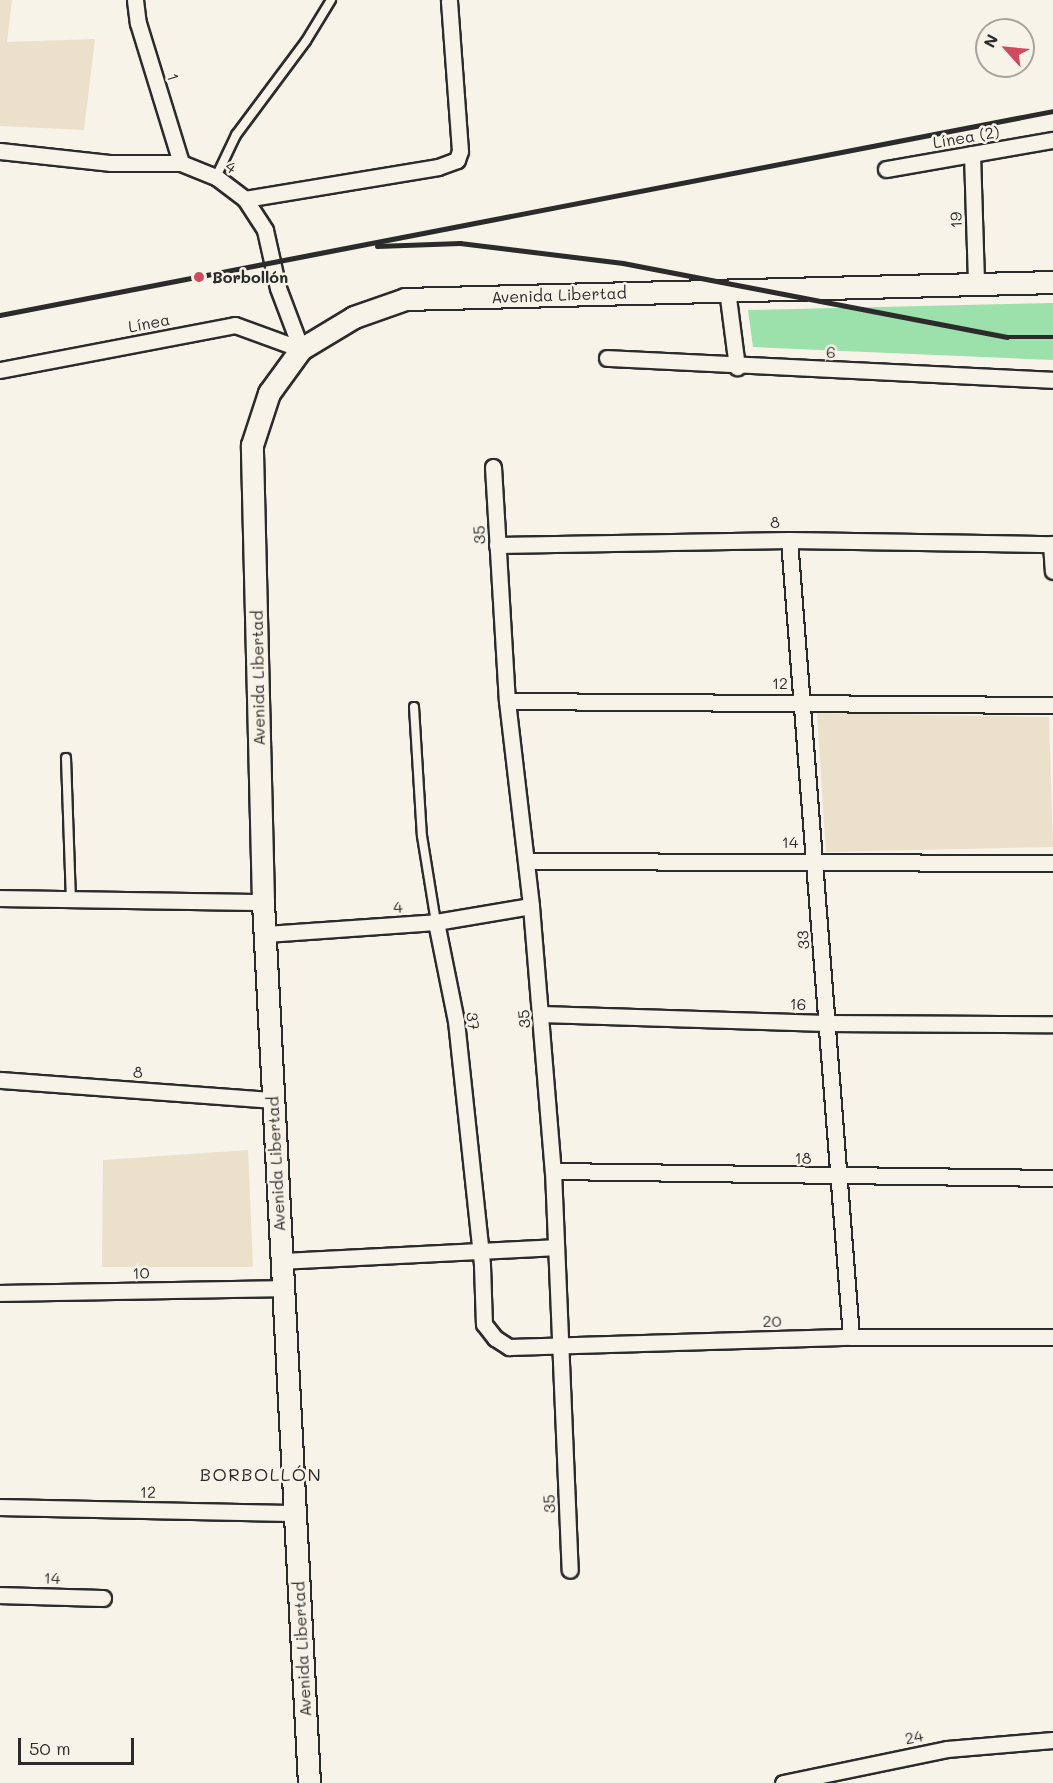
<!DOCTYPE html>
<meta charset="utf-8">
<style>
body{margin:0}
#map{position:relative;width:1053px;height:1783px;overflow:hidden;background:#f7f3e8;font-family:Mali,sans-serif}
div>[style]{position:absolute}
.built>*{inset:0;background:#ebe0ca}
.green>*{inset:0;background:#9ce0ab}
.roads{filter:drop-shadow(2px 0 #2b2b2b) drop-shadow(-2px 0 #2b2b2b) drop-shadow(0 2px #2b2b2b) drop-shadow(0 -2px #2b2b2b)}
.service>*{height:8px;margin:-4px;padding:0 4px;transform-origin:4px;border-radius:4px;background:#f7f3e8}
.minor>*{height:15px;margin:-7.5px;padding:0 7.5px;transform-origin:7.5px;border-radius:7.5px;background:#f7f3e8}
.secondary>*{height:21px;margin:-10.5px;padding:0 10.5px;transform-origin:10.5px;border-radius:10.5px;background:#f7f3e8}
.rail>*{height:4.5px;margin:-2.25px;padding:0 2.25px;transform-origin:2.25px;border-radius:2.25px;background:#2b2b2b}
.dots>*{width:16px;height:16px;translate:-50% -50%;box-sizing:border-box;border:3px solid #f7f3e8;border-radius:50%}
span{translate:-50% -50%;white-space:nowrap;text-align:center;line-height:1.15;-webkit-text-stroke:5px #f7f3e8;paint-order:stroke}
.street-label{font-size:16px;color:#2b2b2b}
.poi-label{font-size:16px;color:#2b2b2b;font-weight:700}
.left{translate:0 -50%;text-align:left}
.neighbourhood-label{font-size:18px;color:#2b2b2b;letter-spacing:1.5px}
.north{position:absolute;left:975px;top:18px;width:60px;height:60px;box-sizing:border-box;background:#f7f3e8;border:2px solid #a5a39c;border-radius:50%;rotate:297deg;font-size:16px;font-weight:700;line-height:24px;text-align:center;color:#2b2b2b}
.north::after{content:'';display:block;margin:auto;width:21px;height:27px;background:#d1495b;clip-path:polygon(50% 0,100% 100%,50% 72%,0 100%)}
.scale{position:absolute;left:18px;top:1738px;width:116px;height:27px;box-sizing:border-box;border:3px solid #2b2b2b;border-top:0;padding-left:8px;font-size:18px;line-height:21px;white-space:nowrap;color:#2b2b2b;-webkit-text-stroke:4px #f7f3e8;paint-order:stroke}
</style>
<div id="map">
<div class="built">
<div style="clip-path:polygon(0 0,12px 0,7px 42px,95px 39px,84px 130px,0 126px)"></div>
<div style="clip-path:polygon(817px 713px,1049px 717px,1053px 847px,826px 852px)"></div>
<div style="clip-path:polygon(248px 1150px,253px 1267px,102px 1267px,103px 1160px)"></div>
</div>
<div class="green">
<div style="clip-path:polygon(1053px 303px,1053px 360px,753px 347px,748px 310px)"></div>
</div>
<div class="roads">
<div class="service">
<div style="left:216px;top:177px;width:47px;rotate:-64.5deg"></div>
<div style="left:236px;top:135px;width:117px;rotate:-53.3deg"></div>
<div style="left:306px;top:41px;width:48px;rotate:-58.6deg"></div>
<div style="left:414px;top:707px;width:129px;rotate:86.5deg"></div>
<div style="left:422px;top:836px;width:87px;rotate:80.8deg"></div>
<div style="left:66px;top:758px;width:141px;rotate:88deg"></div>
</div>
<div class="minor">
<div style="left:135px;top:0;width:23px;rotate:83deg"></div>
<div style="left:138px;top:23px;width:146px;rotate:72.9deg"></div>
<div style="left:0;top:151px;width:112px;rotate:6.2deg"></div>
<div style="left:111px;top:163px;width:70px"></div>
<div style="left:181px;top:163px;width:38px;rotate:22deg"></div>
<div style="left:216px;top:177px;width:36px;rotate:37deg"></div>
<div style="left:245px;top:199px;width:37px;rotate:57deg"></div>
<div style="left:265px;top:230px;width:59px;rotate:77.4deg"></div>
<div style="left:278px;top:288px;width:65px;rotate:69.3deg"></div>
<div style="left:972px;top:154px;width:130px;rotate:88.2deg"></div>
<div style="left:886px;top:169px;width:169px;rotate:-9.9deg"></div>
<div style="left:245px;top:199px;width:196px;rotate:-9.4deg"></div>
<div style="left:438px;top:167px;width:20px;rotate:-20deg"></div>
<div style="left:457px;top:160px;width:9px;rotate:-72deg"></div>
<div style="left:460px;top:151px;width:151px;rotate:-94.2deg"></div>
<div style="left:727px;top:290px;width:78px;rotate:82.6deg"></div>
<div style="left:607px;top:358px;width:447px;rotate:2.8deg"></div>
<div style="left:0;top:370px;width:239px;rotate:-10.8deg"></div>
<div style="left:235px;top:325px;width:70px;rotate:20deg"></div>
<div style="left:493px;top:467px;width:234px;rotate:86.6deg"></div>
<div style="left:507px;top:701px;width:206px;rotate:83.3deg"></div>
<div style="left:531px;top:906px;width:266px;rotate:85.3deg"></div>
<div style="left:553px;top:1171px;width:399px;rotate:87.6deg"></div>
<div style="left:789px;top:540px;width:799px;rotate:85.55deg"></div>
<div style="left:1051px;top:544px;width:27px;rotate:86deg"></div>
<div style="left:497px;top:545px;width:292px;rotate:-1deg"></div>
<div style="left:789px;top:540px;width:264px;rotate:0.9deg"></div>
<div style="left:507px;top:701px;width:546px;rotate:0.42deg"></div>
<div style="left:526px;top:861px;width:527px;rotate:0.22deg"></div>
<div style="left:0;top:898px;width:263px;rotate:0.9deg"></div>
<div style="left:436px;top:922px;width:101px;rotate:78.6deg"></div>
<div style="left:456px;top:1021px;width:245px;rotate:83.9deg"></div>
<div style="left:482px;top:1265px;width:59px;rotate:88.1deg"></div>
<div style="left:484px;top:1324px;width:18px;rotate:52deg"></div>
<div style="left:495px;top:1338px;width:17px;rotate:33deg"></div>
<div style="left:509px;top:1347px;width:342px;rotate:-1.7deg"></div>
<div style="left:851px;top:1337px;width:202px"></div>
<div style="left:266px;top:934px;width:170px;rotate:-4deg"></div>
<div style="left:436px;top:922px;width:96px;rotate:-9.6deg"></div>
<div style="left:541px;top:1014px;width:285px;rotate:1.8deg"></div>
<div style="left:826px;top:1023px;width:227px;rotate:0.3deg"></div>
<div style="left:0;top:1080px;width:274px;rotate:4.2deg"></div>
<div style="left:553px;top:1171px;width:500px;rotate:0.8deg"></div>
<div style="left:281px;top:1261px;width:275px;rotate:-2.9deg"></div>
<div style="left:0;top:1293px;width:283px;rotate:-1deg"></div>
<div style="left:0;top:1507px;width:294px;rotate:1.2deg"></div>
<div style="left:0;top:1595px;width:103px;rotate:1.7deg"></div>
<div style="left:783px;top:1783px;width:167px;rotate:-11.7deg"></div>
<div style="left:947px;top:1749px;width:106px;rotate:-4.9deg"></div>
</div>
<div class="secondary">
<div style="left:309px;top:1783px;width:882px;rotate:-92.99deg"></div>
<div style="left:263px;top:902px;width:457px;rotate:-91.4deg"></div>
<div style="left:252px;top:445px;width:55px;rotate:-71.9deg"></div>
<div style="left:269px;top:393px;width:54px;rotate:-54deg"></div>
<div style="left:301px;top:349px;width:62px;rotate:-31.1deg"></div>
<div style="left:354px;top:317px;width:54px;rotate:-19.4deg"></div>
<div style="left:405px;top:299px;width:648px;rotate:-1.5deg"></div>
</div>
</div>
<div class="rail">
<div style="left:377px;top:246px;width:83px;rotate:-2.1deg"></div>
<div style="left:460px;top:243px;width:164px;rotate:7deg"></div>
<div style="left:623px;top:263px;width:391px;rotate:10.9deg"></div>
<div style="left:1007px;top:337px;width:46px"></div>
<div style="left:0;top:315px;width:1073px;rotate:-10.96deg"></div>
</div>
<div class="dots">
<div style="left:199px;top:277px;background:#d1495b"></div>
</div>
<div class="street-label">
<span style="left:173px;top:77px;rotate:73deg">1</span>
<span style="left:966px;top:137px;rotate:-10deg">Línea (2)</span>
<span style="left:231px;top:167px;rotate:34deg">4</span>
<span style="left:956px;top:220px;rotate:-92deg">19</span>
<span style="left:559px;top:295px;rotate:-2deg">Avenida Libertad</span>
<span style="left:149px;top:323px;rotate:-11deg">Línea</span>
<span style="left:831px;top:352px;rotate:2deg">6</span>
<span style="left:775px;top:522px;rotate:-1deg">8</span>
<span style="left:479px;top:535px;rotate:-93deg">35</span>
<span style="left:258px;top:678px;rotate:-91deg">Avenida Libertad</span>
<span style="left:780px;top:683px">12</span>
<span style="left:790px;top:842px">14</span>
<span style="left:398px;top:907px;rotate:-4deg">4</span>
<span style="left:803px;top:940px;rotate:-94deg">33</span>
<span style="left:798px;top:1004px;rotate:2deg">16</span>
<span style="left:524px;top:1019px;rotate:-95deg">35</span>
<span style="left:473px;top:1021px;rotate:82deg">37</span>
<span style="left:138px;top:1072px;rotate:4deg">8</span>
<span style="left:803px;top:1158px;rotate:1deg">18</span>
<span style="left:276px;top:1164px;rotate:-93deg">Avenida Libertad</span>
<span style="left:141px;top:1273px;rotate:-1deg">10</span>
<span style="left:772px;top:1321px;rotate:-1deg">20</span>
<span style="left:148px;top:1492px;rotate:1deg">12</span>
<span style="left:549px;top:1504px;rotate:-93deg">35</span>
<span style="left:52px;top:1578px;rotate:2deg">14</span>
<span style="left:302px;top:1649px;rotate:-93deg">Avenida Libertad</span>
<span style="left:914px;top:1737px;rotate:-11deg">24</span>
</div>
<div class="poi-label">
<span class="left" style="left:212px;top:277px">Borbollón</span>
</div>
<div class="neighbourhood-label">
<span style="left:261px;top:1474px">BORBOLLÓN</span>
</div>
<div class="north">N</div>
<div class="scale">50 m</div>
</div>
